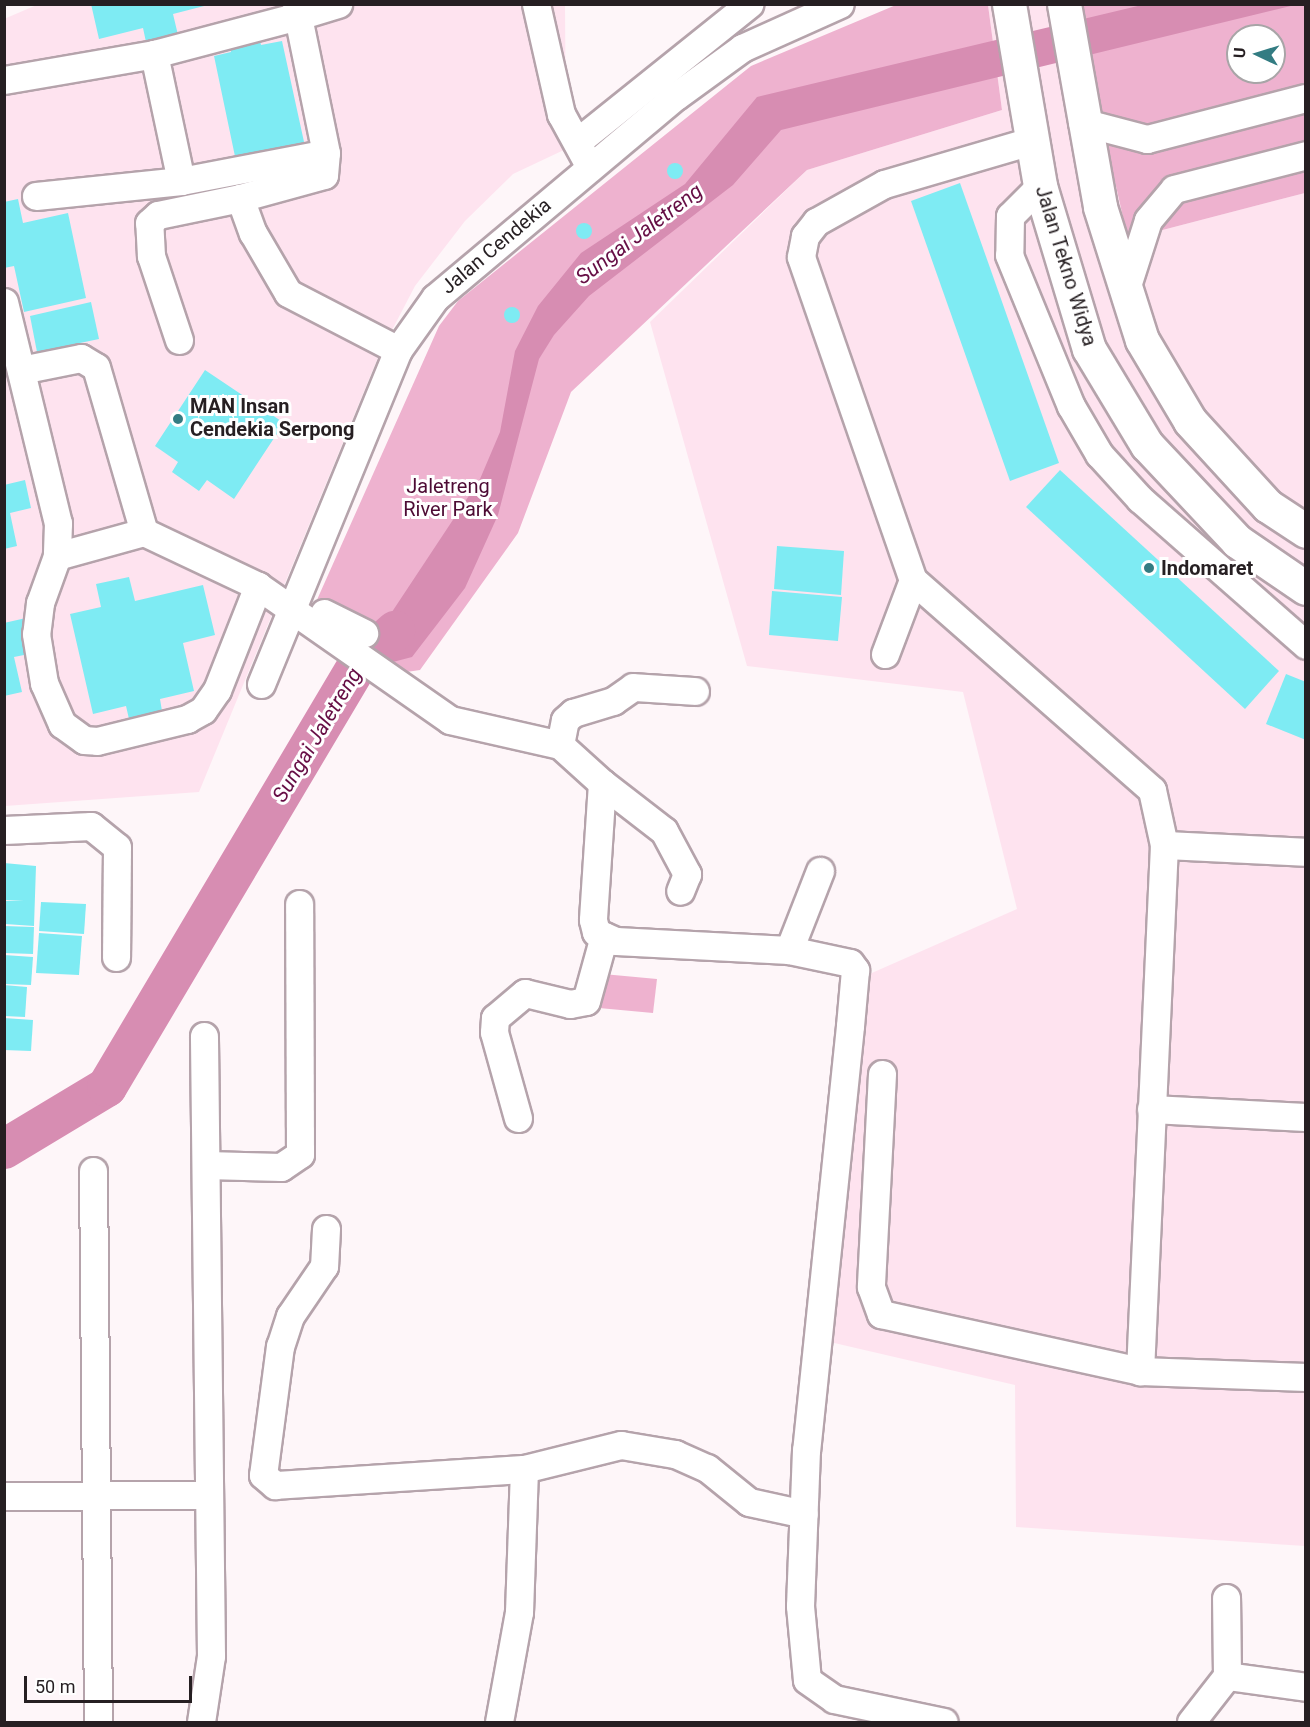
<!DOCTYPE html>
<style>
body{margin:0}
#map{position:relative;width:1310px;height:1727px;overflow:hidden;background:#fef6f9;font-family:Roboto,sans-serif}
div>[style]{position:absolute}
.built>*{inset:0;background:#fee3ef}
.green>*{inset:0;background:#eeb2cf}
.water>*{inset:0;background:#d78db2}
.river>*{height:40px;margin:-20px;padding:0 20px;transform-origin:20px;border-radius:20px;background:#d78db2}
.building>*{inset:0;background:#7eebf3}
.round{border-radius:50%}
.roads{filter:drop-shadow(2px 0 #b5a3ab) drop-shadow(-2px 0 #b5a3ab) drop-shadow(0 2px #b5a3ab) drop-shadow(0 -2px #b5a3ab)}
.minor>*{height:27px;margin:-13.5px;padding:0 13.5px;transform-origin:13.5px;border-radius:13.5px;background:#fff}
.major>*{height:33px;margin:-16.5px;padding:0 16.5px;transform-origin:16.5px;border-radius:16.5px;background:#fff}
.dots>*{width:16px;height:16px;translate:-50% -50%;box-sizing:border-box;border:3px solid #fff;border-radius:50%}
span{translate:-50% -50%;white-space:nowrap;text-align:center;line-height:1.15;-webkit-text-stroke:6px #fff;paint-order:stroke}
.street-label{font-size:20px;color:#261f22}
.poi-label{font-size:20px;color:#261f22;font-weight:700}
.left{translate:0 -50%;text-align:left}
.park-label{font-size:20px;color:#4d0b34}
.water-label{font-size:21px;color:#660e45;font-style:italic}
.frame{position:absolute;inset:0;border:6px solid #261f22;pointer-events:none}
.north{position:absolute;left:1226px;top:24px;width:60px;height:60px;box-sizing:border-box;background:#fff;border:2px solid #a8a5a7;border-radius:50%;rotate:274deg;font-size:16px;font-weight:700;line-height:24px;text-align:center;color:#261f22}
.north::after{content:'';display:block;margin:auto;width:21px;height:27px;background:#337c82;clip-path:polygon(50% 0,100% 100%,50% 72%,0 100%)}
.scale{position:absolute;left:24px;top:1676px;width:168px;height:27px;box-sizing:border-box;border:3px solid #261f22;border-top:0;padding-left:8px;font-size:18px;line-height:21px;white-space:nowrap;color:#261f22;-webkit-text-stroke:4px #fff;paint-order:stroke}
</style>
<div id="map">
<div class="built">
<div style="clip-path:polygon(39px 4px,565px 5px,566px 149px,513px 174px,465px 221px,415px 286px,379px 355px,199px 792px,5px 806px,4px 19px)"></div>
<div style="clip-path:polygon(988px 5px,1083px 5px,1098px 107px,1128px 239px,1305px 193px,1305px 1546px,1016px 1527px,1015px 1385px,830px 1342px,865px 976px,1017px 909px,963px 692px,747px 666px,650px 322px,807px 170px,1002px 110px)"></div>
</div>
<div class="green">
<div style="clip-path:polygon(896px 5px,988px 5px,1002px 110px,807px 170px,571px 392px,518px 533px,420px 670px,393px 674px,312px 611px,439px 326px,458px 301px,751px 66px)"></div>
<div style="clip-path:polygon(evenodd,1083px 5px,1305px 5px,1305px 193px,1128px 239px,1098px 107px,1083px 5px,1238px 36px,1274px 36px,1274px 72px,1238px 72px,1238px 36px)"></div>
<div style="clip-path:polygon(603px 974px,657px 979px,653px 1013px,599px 1008px)"></div>
</div>
<div class="water">
<div style="clip-path:polygon(1142px 5px,1295px 5px,781px 130px,733px 185px,589px 296px,554px 335px,539px 359px,498px 515px,465px 588px,412px 657px,366px 669px,349px 656px,382px 627px,480px 479px,500px 432px,515px 351px,538px 306px,581px 253px,685px 184px,757px 97px)"></div>
</div>
<div class="river">
<div style="left:4px;top:1149px;width:120px;rotate:-31deg"></div>
<div style="left:107px;top:1087px;width:492px;rotate:-59.3deg"></div>
<div style="left:358px;top:664px;width:50px;rotate:-41.7deg"></div>
</div>
<div class="building">
<div style="clip-path:polygon(91px 4px,208px 4px,208px 5px,173px 14px,178px 35px,146px 42px,143px 28px,99px 39px)"></div>
<div style="clip-path:polygon(259px 36px,261px 45px,282px 41px,306px 151px,237px 166px,214px 56px,231px 52px,229px 42px)"></div>
<div class="round" style="left:667px;top:163px;width:16px;height:16px"></div>
<div style="clip-path:polygon(960px 183px,1059px 463px,1010px 481px,911px 201px)"></div>
<div style="clip-path:polygon(18px 199px,23px 223px,68px 213px,86px 298px,24px 312px,14px 266px,4px 268px,4px 202px)"></div>
<div class="round" style="left:576px;top:223px;width:16px;height:16px"></div>
<div style="clip-path:polygon(91px 302px,99px 339px,37px 352px,30px 316px)"></div>
<div class="round" style="left:504px;top:307px;width:16px;height:16px"></div>
<div style="clip-path:polygon(205px 370px,284px 423px,234px 499px,207px 480px,199px 491px,172px 472px,178px 462px,155px 446px)"></div>
<div style="clip-path:polygon(1060px 470px,1279px 671px,1245px 709px,1026px 507px)"></div>
<div style="clip-path:polygon(25px 480px,31px 508px,10px 513px,17px 546px,4px 549px,4px 485px)"></div>
<div style="clip-path:polygon(777px 546px,844px 551px,841px 595px,774px 589px)"></div>
<div style="clip-path:polygon(129px 577px,135px 601px,203px 585px,215px 635px,183px 643px,194px 691px,160px 699px,162px 711px,129px 719px,126px 706px,93px 714px,70px 614px,101px 607px,96px 584px)"></div>
<div style="clip-path:polygon(772px 591px,842px 597px,838px 641px,769px 635px)"></div>
<div style="clip-path:polygon(26px 618px,34px 653px,14px 657px,22px 692px,4px 696px,4px 623px)"></div>
<div style="clip-path:polygon(1286px 674px,1306px 682px,1306px 740px,1266px 724px)"></div>
<div style="clip-path:polygon(4px 863px,36px 866px,34px 926px,5px 924px,5px 901px,24px 901px,4px 900px)"></div>
<div style="clip-path:polygon(41px 902px,86px 904px,84px 934px,39px 931px)"></div>
<div style="clip-path:polygon(4px 926px,34px 927px,33px 954px,4px 953px)"></div>
<div style="clip-path:polygon(39px 933px,82px 936px,79px 975px,36px 973px)"></div>
<div style="clip-path:polygon(4px 955px,33px 957px,31px 985px,4px 984px)"></div>
<div style="clip-path:polygon(4px 985px,27px 987px,25px 1017px,4px 1016px)"></div>
<div style="clip-path:polygon(4px 1018px,33px 1020px,31px 1051px,4px 1050px)"></div>
</div>
<div class="roads">
<div class="minor">
<div style="left:536px;top:4px;width:113px;rotate:77.2deg"></div>
<div style="left:561px;top:114px;width:50px;rotate:61.4deg"></div>
<div style="left:4px;top:80px;width:152px;rotate:-9.8deg"></div>
<div style="left:1082px;top:122px;width:67px;rotate:14.7deg"></div>
<div style="left:1147px;top:139px;width:164px;rotate:-14.5deg"></div>
<div style="left:1031px;top:141px;width:153px;rotate:163.7deg"></div>
<div style="left:884px;top:184px;width:78px;rotate:150.8deg"></div>
<div style="left:816px;top:222px;width:18px;rotate:128deg"></div>
<div style="left:805px;top:236px;width:21px;rotate:101deg"></div>
<div style="left:801px;top:257px;width:342px;rotate:70.9deg"></div>
<div style="left:913px;top:580px;width:318px;rotate:41.3deg"></div>
<div style="left:1152px;top:790px;width:56px;rotate:77.7deg"></div>
<div style="left:1164px;top:845px;width:527px;rotate:92.61deg"></div>
<div style="left:577px;top:142px;width:221px;rotate:-38.7deg"></div>
<div style="left:181px;top:181px;width:130px;rotate:-102deg"></div>
<div style="left:154px;top:54px;width:149px;rotate:-14.8deg"></div>
<div style="left:298px;top:16px;width:12px;rotate:-99deg"></div>
<div style="left:1040px;top:186px;width:42px;rotate:135deg"></div>
<div style="left:1010px;top:216px;width:39px;rotate:91deg"></div>
<div style="left:1009px;top:255px;width:163px;rotate:67.7deg"></div>
<div style="left:1071px;top:406px;width:56px;rotate:59.7deg"></div>
<div style="left:1099px;top:454px;width:61px;rotate:47.7deg"></div>
<div style="left:1140px;top:499px;width:221px;rotate:41.3deg"></div>
<div style="left:36px;top:196px;width:146px;rotate:-5.9deg"></div>
<div style="left:181px;top:181px;width:133px;rotate:-10.8deg"></div>
<div style="left:240px;top:198px;width:87px;rotate:-15.3deg"></div>
<div style="left:324px;top:175px;width:22px;rotate:-85deg"></div>
<div style="left:326px;top:153px;width:140px;rotate:-101.6deg"></div>
<div style="left:298px;top:16px;width:42px;rotate:-16.7deg"></div>
<div style="left:1126px;top:289px;width:72px;rotate:-72.3deg"></div>
<div style="left:1148px;top:220px;width:40px;rotate:-50deg"></div>
<div style="left:1174px;top:189px;width:136px;rotate:-14.4deg"></div>
<div style="left:4px;top:302px;width:228px;rotate:76.3deg"></div>
<div style="left:58px;top:523px;width:33px;rotate:92deg"></div>
<div style="left:57px;top:556px;width:50px;rotate:109.9deg"></div>
<div style="left:40px;top:603px;width:31px;rotate:97deg"></div>
<div style="left:36px;top:634px;width:50px;rotate:80.7deg"></div>
<div style="left:44px;top:683px;width:45px;rotate:66.3deg"></div>
<div style="left:62px;top:724px;width:27px;rotate:36deg"></div>
<div style="left:84px;top:740px;width:13px;rotate:4deg"></div>
<div style="left:97px;top:741px;width:93px;rotate:-13.7deg"></div>
<div style="left:187px;top:719px;width:18px;rotate:-29deg"></div>
<div style="left:203px;top:710px;width:24px;rotate:-55deg"></div>
<div style="left:217px;top:690px;width:112px;rotate:-68.5deg"></div>
<div style="left:179px;top:340px;width:89px;rotate:-108.4deg"></div>
<div style="left:151px;top:256px;width:33px;rotate:-93deg"></div>
<div style="left:149px;top:223px;width:12px;rotate:-42deg"></div>
<div style="left:158px;top:215px;width:84px;rotate:-11.7deg"></div>
<div style="left:240px;top:198px;width:37px;rotate:70deg"></div>
<div style="left:253px;top:233px;width:69px;rotate:59.7deg"></div>
<div style="left:288px;top:293px;width:124px;rotate:27.4deg"></div>
<div style="left:21px;top:370px;width:61px;rotate:-11.3deg"></div>
<div style="left:81px;top:358px;width:17px;rotate:31deg"></div>
<div style="left:96px;top:367px;width:172px;rotate:73.8deg"></div>
<div style="left:57px;top:556px;width:90px;rotate:-15.4deg"></div>
<div style="left:144px;top:532px;width:126px;rotate:25.3deg"></div>
<div style="left:258px;top:586px;width:234px;rotate:34.9deg"></div>
<div style="left:450px;top:720px;width:113px;rotate:12.8deg"></div>
<div style="left:560px;top:745px;width:57px;rotate:42.1deg"></div>
<div style="left:602px;top:783px;width:137px;rotate:93.8deg"></div>
<div style="left:593px;top:920px;width:12px;rotate:76deg"></div>
<div style="left:596px;top:932px;width:9px;rotate:27deg"></div>
<div style="left:324px;top:613px;width:45px;rotate:26.6deg"></div>
<div style="left:885px;top:654px;width:79px;rotate:-69.3deg"></div>
<div style="left:261px;top:684px;width:361px;rotate:-67.7deg"></div>
<div style="left:398px;top:350px;width:64px;rotate:-54.6deg"></div>
<div style="left:435px;top:298px;width:314px;rotate:-40deg"></div>
<div style="left:676px;top:96px;width:82px;rotate:-36deg"></div>
<div style="left:742px;top:48px;width:107px;rotate:-24.2deg"></div>
<div style="left:560px;top:745px;width:25px;rotate:-79deg"></div>
<div style="left:565px;top:720px;width:11px;rotate:-41deg"></div>
<div style="left:573px;top:713px;width:42px;rotate:-16.7deg"></div>
<div style="left:613px;top:701px;width:24px;rotate:-35deg"></div>
<div style="left:633px;top:687px;width:62px;rotate:3.7deg"></div>
<div style="left:602px;top:783px;width:78px;rotate:37.7deg"></div>
<div style="left:664px;top:831px;width:49px;rotate:61.9deg"></div>
<div style="left:687px;top:874px;width:18px;rotate:112deg"></div>
<div style="left:4px;top:830px;width:87px;rotate:-2.6deg"></div>
<div style="left:91px;top:826px;width:33px;rotate:39deg"></div>
<div style="left:117px;top:847px;width:110px;rotate:90.5deg"></div>
<div style="left:1164px;top:845px;width:142px;rotate:2.8deg"></div>
<div style="left:789px;top:950px;width:85px;rotate:-68.6deg"></div>
<div style="left:882px;top:1074px;width:213px;rotate:93deg"></div>
<div style="left:871px;top:1287px;width:29px;rotate:70deg"></div>
<div style="left:881px;top:1314px;width:265px;rotate:12.4deg"></div>
<div style="left:1140px;top:1371px;width:166px;rotate:2.1deg"></div>
<div style="left:1151px;top:1109px;width:155px;rotate:3deg"></div>
<div style="left:518px;top:1118px;width:89px;rotate:-105.6deg"></div>
<div style="left:494px;top:1032px;width:14px;rotate:-86deg"></div>
<div style="left:495px;top:1018px;width:39px;rotate:-40deg"></div>
<div style="left:525px;top:993px;width:46px;rotate:13.7deg"></div>
<div style="left:570px;top:1004px;width:16px;rotate:-11deg"></div>
<div style="left:586px;top:1001px;width:67px;rotate:-74.5deg"></div>
<div style="left:604px;top:936px;width:13px;rotate:23deg"></div>
<div style="left:616px;top:941px;width:173px;rotate:3deg"></div>
<div style="left:789px;top:950px;width:62px;rotate:12deg"></div>
<div style="left:850px;top:963px;width:9px;rotate:54deg"></div>
<div style="left:855px;top:970px;width:56px;rotate:95.1deg"></div>
<div style="left:850px;top:1026px;width:426px;rotate:95.9deg"></div>
<div style="left:806px;top:1450px;width:156px;rotate:92.2deg"></div>
<div style="left:800px;top:1606px;width:74px;rotate:84.6deg"></div>
<div style="left:807px;top:1680px;width:33px;rotate:35deg"></div>
<div style="left:834px;top:1699px;width:112px;rotate:11.8deg"></div>
<div style="left:206px;top:1165px;width:75px;rotate:1.5deg"></div>
<div style="left:281px;top:1167px;width:23px;rotate:-34deg"></div>
<div style="left:300px;top:1154px;width:250px;rotate:-90.2deg"></div>
<div style="left:93px;top:1171px;width:551px;rotate:89.48deg"></div>
<div style="left:326px;top:1229px;width:37px;rotate:93deg"></div>
<div style="left:324px;top:1266px;width:60px;rotate:124.2deg"></div>
<div style="left:290px;top:1316px;width:32px;rotate:108deg"></div>
<div style="left:280px;top:1346px;width:130px;rotate:97.5deg"></div>
<div style="left:263px;top:1475px;width:16px;rotate:40deg"></div>
<div style="left:275px;top:1485px;width:250px;rotate:-3.7deg"></div>
<div style="left:524px;top:1469px;width:143px;rotate:92deg"></div>
<div style="left:519px;top:1612px;width:112px;rotate:100.3deg"></div>
<div style="left:524px;top:1469px;width:100px;rotate:-13.9deg"></div>
<div style="left:621px;top:1445px;width:55px;rotate:9.5deg"></div>
<div style="left:675px;top:1454px;width:35px;rotate:24deg"></div>
<div style="left:707px;top:1468px;width:54px;rotate:39deg"></div>
<div style="left:749px;top:1502px;width:56px;rotate:12.3deg"></div>
<div style="left:4px;top:1496px;width:205px;rotate:-0.3deg"></div>
<div style="left:1227px;top:1676px;width:80px;rotate:7.9deg"></div>
<div style="left:201px;top:1722px;width:67px;rotate:-81.4deg"></div>
<div style="left:211px;top:1656px;width:620px;rotate:-90.65deg"></div>
<div style="left:1191px;top:1722px;width:58px;rotate:-52deg"></div>
<div style="left:1227px;top:1676px;width:78px;rotate:-90.7deg"></div>
</div>
<div class="major">
<div style="left:1009px;top:4px;width:185px;rotate:80.3deg"></div>
<div style="left:1040px;top:186px;width:170px;rotate:73.3deg"></div>
<div style="left:1089px;top:349px;width:112px;rotate:58.9deg"></div>
<div style="left:1147px;top:445px;width:132px;rotate:46.8deg"></div>
<div style="left:1237px;top:541px;width:83px;rotate:34.3deg"></div>
<div style="left:1064px;top:4px;width:206px;rotate:79.9deg"></div>
<div style="left:1100px;top:207px;width:139px;rotate:72.5deg"></div>
<div style="left:1142px;top:340px;width:94px;rotate:59.3deg"></div>
<div style="left:1190px;top:421px;width:115px;rotate:47.5deg"></div>
<div style="left:1268px;top:506px;width:45px;rotate:33.3deg"></div>
</div>
</div>
<div class="dots">
<div style="left:178px;top:419px;background:#337c82"></div>
<div style="left:1149px;top:568px;background:#337c82"></div>
</div>
<div class="street-label">
<span style="left:496px;top:246px;rotate:-40deg">Jalan Cendekia</span>
<span style="left:1066px;top:266px;rotate:73deg">Jalan Tekno Widya</span>
</div>
<div class="poi-label">
<span class="left" style="left:190px;top:418px">MAN Insan<br>Cendekia Serpong</span>
<span class="left" style="left:1161px;top:568px">Indomaret</span>
</div>
<div class="park-label">
<span style="left:448px;top:498px">Jaletreng<br>River Park</span>
</div>
<div class="water-label">
<span style="left:639px;top:234px;rotate:-37deg">Sungai Jaletreng</span>
<span style="left:317px;top:735px;rotate:-59deg">Sungai Jaletreng</span>
</div>
<div class="frame"></div>
<div class="north">U</div>
<div class="scale">50 m</div>
</div>
